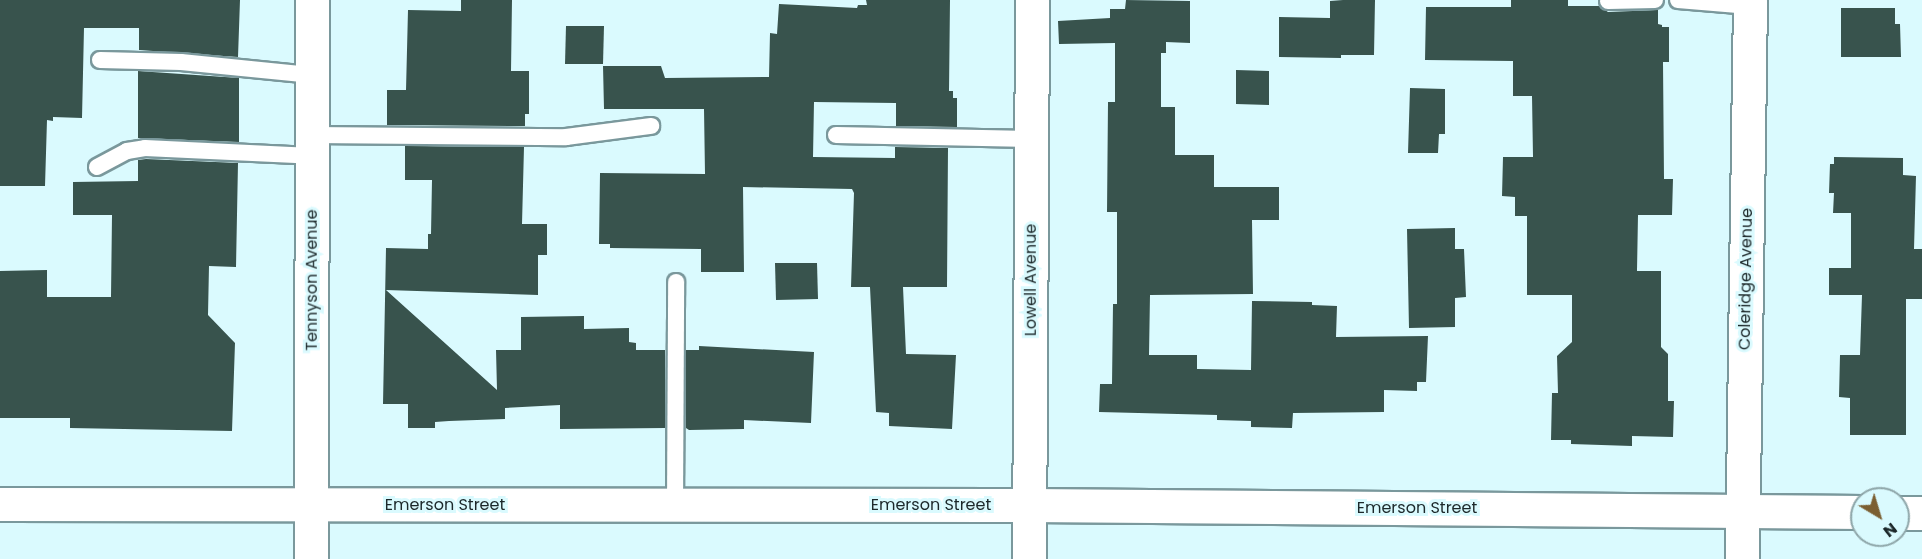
<!DOCTYPE html>
<style>
body{margin:0}
#map{position:relative;width:1922px;height:559px;overflow:hidden;background:#dafafe;font-family:Poppins,sans-serif}
div>[style]{position:absolute}
.building>*{inset:0;background:#38534d}
.roads{filter:drop-shadow(2px 0 #7a989c) drop-shadow(-2px 0 #7a989c) drop-shadow(0 2px #7a989c) drop-shadow(0 -2px #7a989c)}
.service>*{height:16px;margin:-8px;padding:0 8px;transform-origin:8px;border-radius:8px;background:#fff}
.minor>*{height:33px;margin:-16.5px;padding:0 16.5px;transform-origin:16.5px;border-radius:16.5px;background:#fff}
span{translate:-50% -50%;white-space:nowrap;text-align:center;line-height:1.15;-webkit-text-stroke:6px #dafafe;paint-order:stroke}
.street-label{font-size:16px;color:#1c282a}
.north{position:absolute;left:1850px;top:487px;width:60px;height:60px;box-sizing:border-box;background:#dafafe;border:2px solid #8ea6a9;border-radius:50%;rotate:142deg;font-size:16px;font-weight:700;line-height:24px;text-align:center;color:#1c282a}
.north::after{content:'';display:block;margin:auto;width:21px;height:27px;background:#7b5f32;clip-path:polygon(50% 0,100% 100%,50% 72%,0 100%)}
</style>
<div id="map">
<div class="building">
<div style="clip-path:polygon(0 0,240px 0,238px 57px,139px 50px,139px 28px,84px 28px,82px 118px,53px 117px,53px 121px,47px 120px,45px 186px,0 186px)"></div>
<div style="clip-path:polygon(461px 0,512px 0,511px 71px,529px 71px,529px 114px,525px 114px,525px 126px,387px 125px,387px 90px,406px 90px,408px 10px,461px 11px)"></div>
<div style="clip-path:polygon(866px 0,950px 0,949px 91px,953px 91px,953px 98px,957px 98px,957px 127px,896px 126px,896px 103px,814px 102px,813px 157px,895px 158px,895px 147px,948px 148px,947px 287px,903px 287px,906px 354px,956px 355px,952px 429px,889px 426px,889px 413px,876px 412px,870px 287px,851px 287px,854px 193px,852px 189px,743px 187px,744px 272px,701px 272px,701px 249px,610px 248px,610px 244px,599px 244px,600px 173px,705px 174px,704px 109px,604px 109px,603px 66px,661px 66px,665px 78px,769px 77px,770px 33px,777px 34px,779px 4px,857px 8px,858px 5px,867px 5px)"></div>
<div style="clip-path:polygon(1126px 0,1190px 1px,1190px 43px,1166px 42px,1166px 53px,1161px 53px,1161px 107px,1175px 107px,1175px 155px,1214px 155px,1214px 187px,1279px 187px,1279px 220px,1252px 220px,1253px 294px,1150px 295px,1149px 355px,1197px 355px,1197px 369px,1251px 370px,1252px 301px,1312px 302px,1312px 305px,1337px 306px,1336px 337px,1428px 336px,1426px 382px,1417px 382px,1417px 391px,1384px 390px,1384px 412px,1293px 413px,1292px 428px,1251px 427px,1251px 421px,1217px 420px,1217px 415px,1099px 412px,1100px 384px,1112px 384px,1113px 304px,1117px 304px,1117px 212px,1107px 212px,1108px 102px,1115px 102px,1115px 43px,1059px 44px,1058px 21px,1110px 18px,1110px 9px,1125px 9px)"></div>
<div style="clip-path:polygon(1343px 0,1375px 0,1374px 55px,1341px 55px,1341px 58px,1279px 57px,1279px 17px,1330px 18px,1330px 1px)"></div>
<div style="clip-path:polygon(1511px 0,1568px 0,1568px 6px,1599px 6px,1608px 12px,1658px 10px,1658px 24px,1662px 25px,1662px 27px,1669px 27px,1669px 62px,1663px 62px,1664px 179px,1673px 179px,1672px 215px,1638px 215px,1637px 271px,1661px 271px,1661px 347px,1668px 354px,1668px 401px,1674px 401px,1673px 437px,1632px 436px,1632px 446px,1571px 444px,1571px 440px,1551px 440px,1552px 393px,1558px 393px,1557px 356px,1572px 342px,1572px 295px,1527px 295px,1527px 216px,1515px 216px,1515px 197px,1502px 196px,1503px 157px,1533px 157px,1532px 96px,1513px 96px,1513px 61px,1425px 60px,1426px 7px,1511px 7px)"></div>
<div style="clip-path:polygon(1841px 8px,1895px 8px,1895px 24px,1900px 24px,1901px 57px,1841px 57px)"></div>
<div style="clip-path:polygon(566px 26px,604px 26px,603px 64px,565px 64px)"></div>
<div style="clip-path:polygon(1236px 70px,1269px 71px,1269px 105px,1236px 104px)"></div>
<div style="clip-path:polygon(138px 71px,239px 78px,239px 142px,138px 138px)"></div>
<div style="clip-path:polygon(1410px 88px,1445px 89px,1445px 134px,1439px 134px,1438px 153px,1408px 153px)"></div>
<div style="clip-path:polygon(405px 146px,524px 147px,522px 224px,547px 224px,547px 255px,538px 255px,538px 295px,386px 290px,497px 390px,496px 350px,521px 350px,521px 317px,584px 316px,584px 329px,629px 328px,629px 342px,636px 343px,636px 350px,665px 350px,665px 428px,560px 429px,560px 405px,505px 408px,505px 419px,449px 421px,435px 422px,435px 428px,408px 428px,408px 404px,383px 404px,386px 248px,428px 249px,428px 234px,431px 234px,432px 180px,405px 180px)"></div>
<div style="clip-path:polygon(1834px 157px,1903px 158px,1903px 175px,1916px 176px,1914px 249px,1922px 249px,1922px 299px,1906px 299px,1906px 435px,1850px 435px,1850px 398px,1839px 397px,1840px 355px,1860px 355px,1862px 295px,1829px 295px,1829px 268px,1851px 268px,1851px 213px,1833px 213px,1834px 193px,1829px 193px,1830px 164px,1834px 164px)"></div>
<div style="clip-path:polygon(146px 159px,238px 163px,236px 267px,209px 266px,208px 315px,235px 343px,232px 431px,70px 428px,70px 418px,0 418px,0 271px,47px 270px,47px 297px,111px 297px,112px 215px,73px 215px,73px 182px,138px 181px,138px 160px)"></div>
<div style="clip-path:polygon(1455px 228px,1455px 249px,1464px 249px,1466px 297px,1455px 298px,1455px 327px,1409px 328px,1407px 229px)"></div>
<div style="clip-path:polygon(775px 263px,817px 263px,818px 299px,776px 300px)"></div>
<div style="clip-path:polygon(699px 346px,814px 352px,811px 423px,744px 420px,744px 429px,689px 430px,686px 428px,686px 350px,699px 350px)"></div>
</div>
<div class="roads">
<div class="service">
<div style="left:1678px;top:0;width:72px;rotate:4.8deg"></div>
<div style="left:1608px;top:1px;width:47px;rotate:-1.2deg"></div>
<div style="left:100px;top:60px;width:81px;rotate:1.4deg"></div>
<div style="left:181px;top:62px;width:132px;rotate:5.7deg"></div>
<div style="left:312px;top:135px;width:254px;rotate:0.5deg"></div>
<div style="left:566px;top:137px;width:86px;rotate:-7.4deg"></div>
<div style="left:836px;top:135px;width:195px;rotate:1.2deg"></div>
<div style="left:97px;top:167px;width:34px;rotate:-28deg"></div>
<div style="left:127px;top:151px;width:18px;rotate:-9deg"></div>
<div style="left:145px;top:148px;width:167px;rotate:2.7deg"></div>
<div style="left:675px;top:505px;width:223px;rotate:-89.7deg"></div>
</div>
<div class="minor">
<div style="left:0;top:504px;width:1030px;rotate:0.06deg"></div>
<div style="left:1030px;top:505px;width:832px;rotate:0.48deg"></div>
<div style="left:1898px;top:513px;width:24px"></div>
<div style="left:311px;top:559px;width:559px;rotate:-89.9deg"></div>
<div style="left:1029px;top:559px;width:559px;rotate:-89.69deg"></div>
<div style="left:1742px;top:559px;width:559px;rotate:-89.18deg"></div>
</div>
</div>
<div class="street-label">
<span style="left:1746px;top:279px;rotate:-89deg">Coleridge Avenue</span>
<span style="left:312px;top:280px;rotate:-90deg">Tennyson Avenue</span>
<span style="left:1031px;top:280px;rotate:-90deg">Lowell Avenue</span>
<span style="left:445px;top:505px">Emerson Street</span>
<span style="left:931px;top:505px">Emerson Street</span>
<span style="left:1417px;top:508px">Emerson Street</span>
</div>
<div class="north">N</div>
</div>
